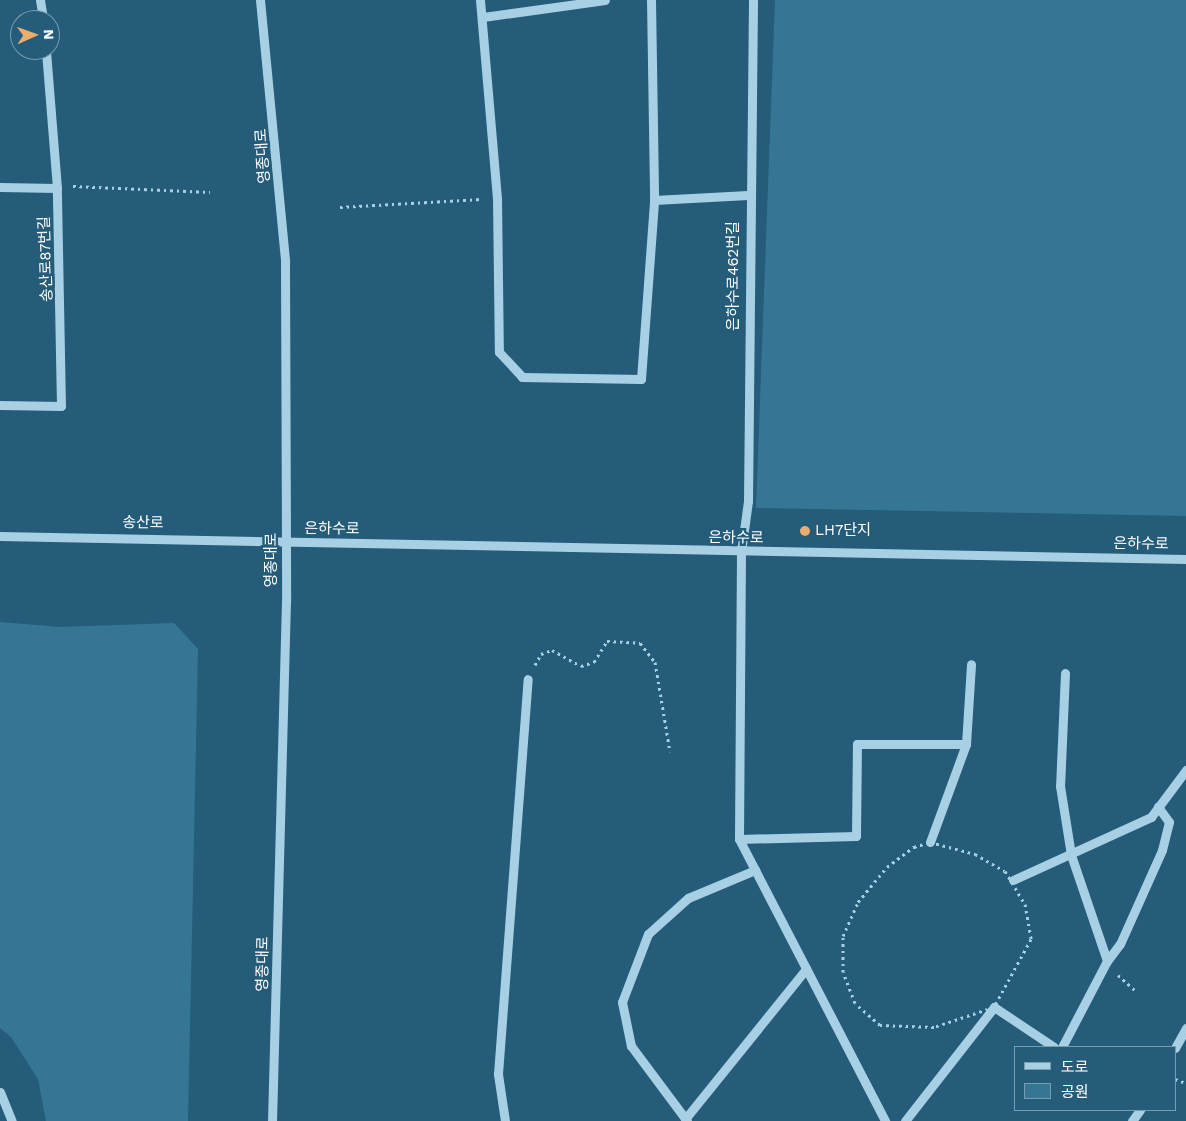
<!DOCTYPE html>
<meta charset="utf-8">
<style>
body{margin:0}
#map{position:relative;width:1186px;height:1121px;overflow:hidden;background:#255c79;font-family:"Work Sans","Noto Sans KR",sans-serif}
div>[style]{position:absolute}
.green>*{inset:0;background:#367695}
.path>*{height:3px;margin-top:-1.5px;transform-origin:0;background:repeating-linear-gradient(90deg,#a8d0e4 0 2.5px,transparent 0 6.5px)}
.minor>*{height:9px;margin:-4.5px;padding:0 4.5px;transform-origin:4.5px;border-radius:4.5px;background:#a8d0e4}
.dots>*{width:14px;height:14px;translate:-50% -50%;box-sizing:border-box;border:2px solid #255c79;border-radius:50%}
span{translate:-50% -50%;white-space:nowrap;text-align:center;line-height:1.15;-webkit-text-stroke:5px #255c79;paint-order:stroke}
.street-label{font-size:15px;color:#fff}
.poi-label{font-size:15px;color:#fff}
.left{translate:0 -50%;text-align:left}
.legend{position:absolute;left:1014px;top:1046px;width:162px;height:65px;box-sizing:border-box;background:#255c79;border:1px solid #7c9daf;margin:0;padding:6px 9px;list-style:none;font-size:15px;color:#fff}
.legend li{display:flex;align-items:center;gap:10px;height:25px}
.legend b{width:25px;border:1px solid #7c9daf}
.north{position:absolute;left:10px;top:10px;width:50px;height:50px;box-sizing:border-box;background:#255c79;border:1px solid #7c9daf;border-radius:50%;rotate:88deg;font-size:14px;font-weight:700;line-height:20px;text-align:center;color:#fff}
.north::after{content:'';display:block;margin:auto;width:18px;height:22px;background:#ecac6d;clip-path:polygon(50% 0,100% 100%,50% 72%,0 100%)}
</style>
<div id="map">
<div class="green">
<div style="clip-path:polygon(775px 0,1186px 0,1186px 516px,756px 508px)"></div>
<div style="clip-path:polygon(0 622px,61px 627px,174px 623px,198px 649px,188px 1121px,46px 1121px,38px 1079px,11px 1037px,0 1028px)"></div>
</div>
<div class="path">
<div style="left:73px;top:186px;width:137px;rotate:2.5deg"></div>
<div style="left:340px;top:207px;width:142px;rotate:-3.2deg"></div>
<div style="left:535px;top:665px;width:13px;rotate:-61deg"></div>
<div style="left:541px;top:654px;width:12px;rotate:-20deg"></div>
<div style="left:552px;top:650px;width:33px;rotate:29deg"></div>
<div style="left:581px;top:666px;width:14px;rotate:-17deg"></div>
<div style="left:594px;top:662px;width:25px;rotate:-58deg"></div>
<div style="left:607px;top:641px;width:33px;rotate:3deg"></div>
<div style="left:640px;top:643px;width:24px;rotate:52deg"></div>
<div style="left:655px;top:662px;width:91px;rotate:80.5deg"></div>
<div style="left:930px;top:842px;width:47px;rotate:14.9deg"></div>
<div style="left:975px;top:854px;width:34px;rotate:30deg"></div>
<div style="left:1005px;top:871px;width:39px;rotate:59deg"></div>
<div style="left:1025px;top:904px;width:36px;rotate:80deg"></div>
<div style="left:1031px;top:939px;width:77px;rotate:118.6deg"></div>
<div style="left:994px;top:1007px;width:63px;rotate:161.6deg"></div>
<div style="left:934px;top:1027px;width:54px;rotate:-177.9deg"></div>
<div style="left:880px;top:1025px;width:33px;rotate:-139deg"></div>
<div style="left:855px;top:1003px;width:33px;rotate:-111deg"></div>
<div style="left:843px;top:972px;width:36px;rotate:-90deg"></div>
<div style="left:843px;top:936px;width:37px;rotate:-66deg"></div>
<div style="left:858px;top:902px;width:45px;rotate:-50.4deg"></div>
<div style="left:887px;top:867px;width:34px;rotate:-37deg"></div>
<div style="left:914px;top:847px;width:17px;rotate:-17deg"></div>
<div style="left:1118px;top:975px;width:24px;rotate:42deg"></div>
<div style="left:1175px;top:1079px;width:12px;rotate:20deg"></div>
</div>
<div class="minor">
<div style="left:40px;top:0;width:20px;rotate:81deg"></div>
<div style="left:260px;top:0;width:263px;rotate:84.5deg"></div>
<div style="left:285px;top:262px;width:339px;rotate:89.8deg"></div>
<div style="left:286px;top:601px;width:520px;rotate:91.54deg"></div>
<div style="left:480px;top:0;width:199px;rotate:85.1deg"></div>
<div style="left:497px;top:198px;width:154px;rotate:89.3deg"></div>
<div style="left:499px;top:352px;width:34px;rotate:47deg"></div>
<div style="left:522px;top:377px;width:119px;rotate:1deg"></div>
<div style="left:641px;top:379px;width:179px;rotate:-85.8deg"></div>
<div style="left:651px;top:0;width:200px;rotate:89.1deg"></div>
<div style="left:654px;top:200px;width:94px;rotate:-3deg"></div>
<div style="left:753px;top:0;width:501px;rotate:90.57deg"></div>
<div style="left:748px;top:501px;width:51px;rotate:97.8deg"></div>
<div style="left:741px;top:552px;width:287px;rotate:90.4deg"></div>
<div style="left:739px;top:839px;width:318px;rotate:62.6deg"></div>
<div style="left:483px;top:17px;width:123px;rotate:-7.9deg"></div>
<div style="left:0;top:187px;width:57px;rotate:1deg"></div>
<div style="left:0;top:405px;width:61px;rotate:0.9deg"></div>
<div style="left:61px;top:406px;width:218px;rotate:-91.1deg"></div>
<div style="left:57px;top:188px;width:138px;rotate:-94.6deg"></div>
<div style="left:0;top:536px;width:1186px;rotate:1.11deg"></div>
<div style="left:1065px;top:673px;width:113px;rotate:92.5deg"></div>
<div style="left:1060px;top:786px;width:70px;rotate:80.9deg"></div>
<div style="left:1071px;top:855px;width:112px;rotate:71.2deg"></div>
<div style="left:739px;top:839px;width:117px;rotate:-1.5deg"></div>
<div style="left:856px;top:836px;width:92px;rotate:-89.4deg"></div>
<div style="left:857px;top:744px;width:109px"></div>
<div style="left:930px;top:842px;width:104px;rotate:-69.8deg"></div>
<div style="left:966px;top:744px;width:80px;rotate:-86.4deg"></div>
<div style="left:1013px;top:880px;width:152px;rotate:-24.5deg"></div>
<div style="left:1151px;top:817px;width:59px;rotate:-53.3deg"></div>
<div style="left:1062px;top:1047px;width:97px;rotate:-62.4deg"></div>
<div style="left:1107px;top:961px;width:21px;rotate:-53deg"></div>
<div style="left:1120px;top:944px;width:103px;rotate:-65.9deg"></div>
<div style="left:1162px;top:850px;width:29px;rotate:-76deg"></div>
<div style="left:1169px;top:822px;width:19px;rotate:-126deg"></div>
<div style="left:1175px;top:1048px;width:23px;rotate:-61deg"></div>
<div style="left:0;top:1092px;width:31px;rotate:68deg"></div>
<div style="left:685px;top:1119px;width:193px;rotate:-51.1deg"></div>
<div style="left:505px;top:1121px;width:48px;rotate:-98.5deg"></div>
<div style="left:498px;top:1074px;width:396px;rotate:-85.7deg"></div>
<div style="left:687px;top:1121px;width:94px;rotate:-126.7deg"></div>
<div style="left:631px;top:1046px;width:45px;rotate:-101.6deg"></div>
<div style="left:622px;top:1002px;width:73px;rotate:-69.1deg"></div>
<div style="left:648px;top:934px;width:54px;rotate:-42deg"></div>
<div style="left:688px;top:898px;width:73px;rotate:-22.7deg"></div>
<div style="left:905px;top:1121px;width:145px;rotate:-52deg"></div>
<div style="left:994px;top:1007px;width:72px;rotate:33.7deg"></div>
<div style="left:1132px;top:1121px;width:14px;rotate:-54deg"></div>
</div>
<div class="dots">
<div style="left:805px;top:531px;background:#ecac6d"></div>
</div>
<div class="street-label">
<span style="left:263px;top:156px;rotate:-94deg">영종대로</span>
<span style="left:46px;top:259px;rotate:-92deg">송산로87번길</span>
<span style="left:734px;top:276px;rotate:-90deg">은하수로462번길</span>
<span style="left:143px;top:523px;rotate:1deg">송산로</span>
<span style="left:332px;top:529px;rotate:1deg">은하수로</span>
<span style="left:736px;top:538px;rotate:1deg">은하수로</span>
<span style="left:1141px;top:544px;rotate:1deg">은하수로</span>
<span style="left:272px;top:560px;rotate:-90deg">영종대로</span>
<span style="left:263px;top:964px;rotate:-89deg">영종대로</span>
</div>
<div class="poi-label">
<span class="left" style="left:815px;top:531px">LH7단지</span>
</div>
<ul class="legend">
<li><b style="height:6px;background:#a8d0e4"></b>도로</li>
<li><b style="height:14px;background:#367695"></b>공원</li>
</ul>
<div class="north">N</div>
</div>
